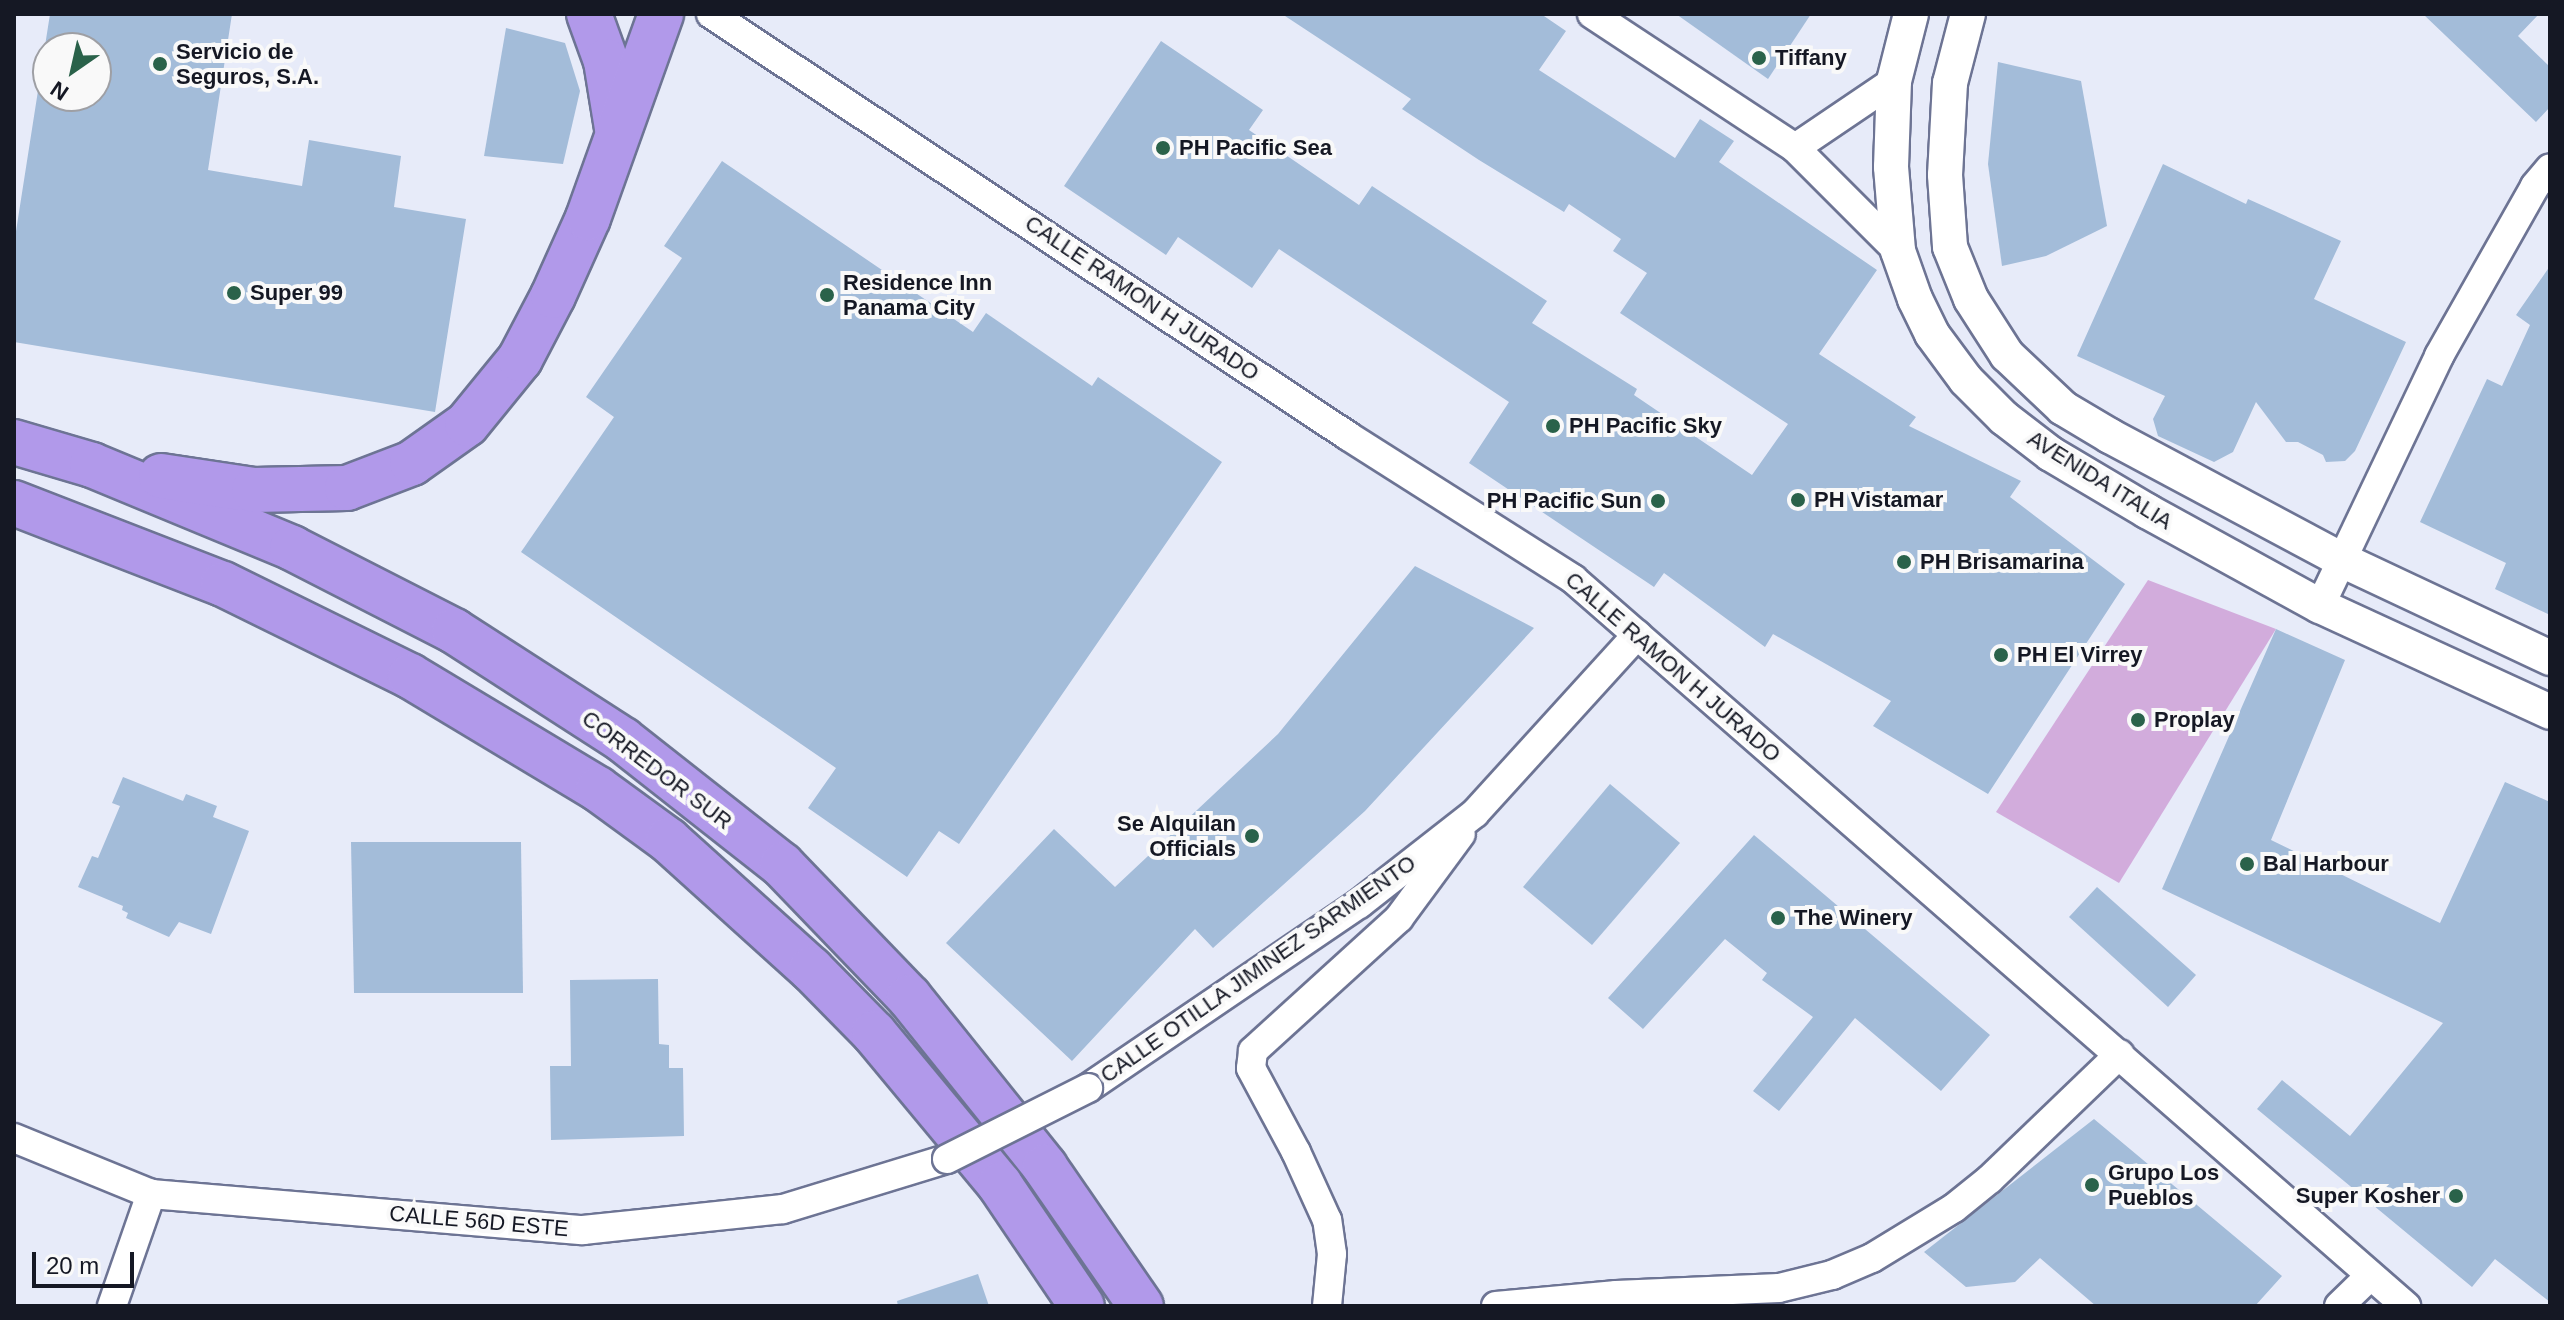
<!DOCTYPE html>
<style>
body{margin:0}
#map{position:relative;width:2564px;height:1320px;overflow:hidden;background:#e7ebf9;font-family:Helvetica,sans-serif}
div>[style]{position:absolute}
.green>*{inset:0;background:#d2acdc}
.building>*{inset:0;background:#a3bcd9}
.roads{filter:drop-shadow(2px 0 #6d7494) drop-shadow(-2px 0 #6d7494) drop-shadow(0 2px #6d7494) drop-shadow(0 -2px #6d7494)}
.minor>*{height:28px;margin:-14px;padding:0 14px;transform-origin:14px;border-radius:14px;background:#fff}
.tertiary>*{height:34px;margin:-17px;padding:0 17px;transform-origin:17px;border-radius:17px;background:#fff}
.motorway>*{height:44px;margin:-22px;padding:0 22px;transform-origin:22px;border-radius:22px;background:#b199ea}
.bridges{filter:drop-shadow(2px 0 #6d7494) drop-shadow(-2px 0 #6d7494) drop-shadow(0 2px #6d7494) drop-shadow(0 -2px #6d7494)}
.minor-bridge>*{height:28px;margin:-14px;padding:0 14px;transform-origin:14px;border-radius:14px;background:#fff}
.dots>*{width:22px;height:22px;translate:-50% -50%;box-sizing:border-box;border:4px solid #f9f9f9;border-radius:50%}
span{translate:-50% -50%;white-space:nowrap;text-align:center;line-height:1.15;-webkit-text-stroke:8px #f9f9f9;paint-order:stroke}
.poi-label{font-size:22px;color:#151824;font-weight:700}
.left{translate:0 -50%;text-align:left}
.right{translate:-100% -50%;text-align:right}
.street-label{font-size:22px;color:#151824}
.frame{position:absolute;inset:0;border:16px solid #151824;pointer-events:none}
.north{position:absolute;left:32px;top:32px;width:80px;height:80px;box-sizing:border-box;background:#f9f9f9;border:2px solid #9e9fa4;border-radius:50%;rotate:214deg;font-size:22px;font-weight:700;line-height:32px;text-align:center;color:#151824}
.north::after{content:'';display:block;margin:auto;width:28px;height:36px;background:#2a624a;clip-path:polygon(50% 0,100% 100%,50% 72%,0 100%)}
.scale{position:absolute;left:32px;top:1252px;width:102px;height:36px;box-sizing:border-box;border:4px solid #151824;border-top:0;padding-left:10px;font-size:24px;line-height:28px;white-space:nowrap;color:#151824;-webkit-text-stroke:6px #f9f9f9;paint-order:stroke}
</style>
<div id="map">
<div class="green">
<div style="clip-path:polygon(2148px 580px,2276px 629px,2119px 883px,1996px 812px)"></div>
</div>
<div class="building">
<div style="clip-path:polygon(evenodd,50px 14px,232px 14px,208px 170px,302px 186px,309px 140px,401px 156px,394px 207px,466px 219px,435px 412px,14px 342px,14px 244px,50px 14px,48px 48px,96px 48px,96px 96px,48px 96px,48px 48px)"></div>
<div style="clip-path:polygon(1282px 14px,1541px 14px,1566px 31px,1539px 70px,1675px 158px,1700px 119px,1734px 141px,1719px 162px,1877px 270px,1819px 354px,1916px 417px,1909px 426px,2021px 481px,2010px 497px,2125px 584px,1988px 794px,1873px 726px,1891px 701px,1773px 634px,1765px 647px,1664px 573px,1654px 587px,1469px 463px,1509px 402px,1279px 249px,1252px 288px,1178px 237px,1166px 255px,1064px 186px,1161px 41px,1263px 110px,1249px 130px,1359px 205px,1372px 186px,1547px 301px,1532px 323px,1637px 389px,1634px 395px,1752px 475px,1788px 424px,1620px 313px,1647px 273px,1613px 251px,1621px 239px,1569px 204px,1564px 212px,1479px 160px,1402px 109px,1411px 99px)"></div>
<div style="clip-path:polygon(1676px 14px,1811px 14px,1768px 79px)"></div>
<div style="clip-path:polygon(2423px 14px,2539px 14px,2518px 36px,2550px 67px,2550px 107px,2536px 122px)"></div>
<div style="clip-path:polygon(506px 28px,565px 43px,580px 91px,563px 164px,484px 156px)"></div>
<div style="clip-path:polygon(1998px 62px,2081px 81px,2107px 226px,2046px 256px,2002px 266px,1988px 164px)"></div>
<div style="clip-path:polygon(722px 161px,973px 332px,986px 313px,1092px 386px,1098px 377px,1222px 462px,959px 844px,939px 831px,907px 877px,808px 808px,836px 768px,521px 552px,614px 417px,586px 397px,682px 258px,664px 246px)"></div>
<div style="clip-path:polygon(2163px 164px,2246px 204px,2248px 199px,2341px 241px,2314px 299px,2406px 342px,2355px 451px,2345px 461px,2326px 462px,2323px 455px,2298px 442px,2286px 442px,2256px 402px,2233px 452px,2214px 462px,2158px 436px,2153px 419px,2165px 396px,2077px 356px)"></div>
<div style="clip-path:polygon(2550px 266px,2550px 615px,2495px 589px,2506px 563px,2420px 522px,2487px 379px,2502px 386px,2530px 325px,2516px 315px)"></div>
<div style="clip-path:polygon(1415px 566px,1534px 628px,1365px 811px,1213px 948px,1195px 929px,1072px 1061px,946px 943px,1054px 829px,1115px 887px,1278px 734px)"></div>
<div style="clip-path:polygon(2276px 629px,2345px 660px,2271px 840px,2440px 923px,2505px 782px,2550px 802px,2550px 1302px,2495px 1259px,2472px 1287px,2257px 1109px,2282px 1080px,2350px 1136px,2443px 1023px,2162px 889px)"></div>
<div style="clip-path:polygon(123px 777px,183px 801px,186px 794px,217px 806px,213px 817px,249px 831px,211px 934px,179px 922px,169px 937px,126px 918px,128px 913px,122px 910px,123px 906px,78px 887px,92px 856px,98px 858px,120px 806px,112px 803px)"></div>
<div style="clip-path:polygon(1610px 784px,1680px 843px,1592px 945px,1523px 887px)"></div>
<div style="clip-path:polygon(1754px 835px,1990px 1035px,1941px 1091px,1855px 1018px,1779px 1111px,1753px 1091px,1813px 1017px,1762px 980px,1767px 973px,1725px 939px,1643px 1029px,1608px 998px)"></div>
<div style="clip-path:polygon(351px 842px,521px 842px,523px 993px,354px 993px)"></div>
<div style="clip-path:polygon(2097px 887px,2196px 975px,2168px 1007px,2069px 917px)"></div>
<div style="clip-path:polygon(658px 979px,659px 1044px,669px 1045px,669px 1068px,683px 1068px,684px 1136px,551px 1140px,550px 1066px,571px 1066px,570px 980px)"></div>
<div style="clip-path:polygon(2094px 1119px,2282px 1276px,2255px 1306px,2096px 1306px,2040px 1258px,2015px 1282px,1966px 1287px,1924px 1252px)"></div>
<div style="clip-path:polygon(978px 1274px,989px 1306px,898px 1306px,897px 1301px)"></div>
</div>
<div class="roads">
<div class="minor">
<div style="left:711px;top:14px;width:764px;rotate:33.52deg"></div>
<div style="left:1348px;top:436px;width:267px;rotate:32.4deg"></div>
<div style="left:1573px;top:579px;width:1106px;rotate:41.11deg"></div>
<div style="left:1592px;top:14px;width:243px;rotate:33.4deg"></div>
<div style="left:1795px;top:148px;width:146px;rotate:45deg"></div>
<div style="left:1795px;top:148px;width:120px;rotate:-34.1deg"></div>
<div style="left:2320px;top:606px;width:277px;rotate:-64.5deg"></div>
<div style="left:2439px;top:356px;width:195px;rotate:-60.5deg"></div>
<div style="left:2535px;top:186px;width:23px;rotate:-50deg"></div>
<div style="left:1088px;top:1088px;width:328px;rotate:-34.2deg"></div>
<div style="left:1359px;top:904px;width:147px;rotate:-38.1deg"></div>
<div style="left:1475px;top:813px;width:241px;rotate:-47.7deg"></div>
<div style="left:14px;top:1138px;width:148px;rotate:22.2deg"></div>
<div style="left:151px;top:1194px;width:433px;rotate:4.8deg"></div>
<div style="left:583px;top:1230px;width:201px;rotate:-6deg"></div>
<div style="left:783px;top:1209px;width:171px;rotate:-17deg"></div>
<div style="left:112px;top:1306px;width:119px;rotate:-70.8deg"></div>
<div style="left:1327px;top:1306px;width:52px;rotate:-84.5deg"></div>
<div style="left:1332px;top:1254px;width:34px;rotate:-98deg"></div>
<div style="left:1327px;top:1220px;width:75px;rotate:-114.5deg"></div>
<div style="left:1296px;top:1152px;width:95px;rotate:-118.2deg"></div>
<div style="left:1251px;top:1068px;width:17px;rotate:-83deg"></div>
<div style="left:1253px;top:1051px;width:197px;rotate:-42.3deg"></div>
<div style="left:1399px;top:918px;width:104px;rotate:-53.6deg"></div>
<div style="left:1496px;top:1306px;width:121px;rotate:-5.2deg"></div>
<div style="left:1616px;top:1295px;width:163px;rotate:-2.5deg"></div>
<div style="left:1779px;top:1288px;width:55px;rotate:-13.8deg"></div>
<div style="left:1832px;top:1275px;width:43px;rotate:-23deg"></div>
<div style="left:1872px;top:1258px;width:96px;rotate:-31.4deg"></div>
<div style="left:1954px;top:1208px;width:46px;rotate:-38.9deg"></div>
<div style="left:1990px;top:1179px;width:180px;rotate:-43.9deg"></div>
<div style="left:2339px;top:1306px;width:43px;rotate:-44.1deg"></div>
</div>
<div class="tertiary">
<div style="left:1911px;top:14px;width:69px;rotate:104.2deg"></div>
<div style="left:1894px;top:81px;width:86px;rotate:92deg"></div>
<div style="left:1891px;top:167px;width:84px;rotate:85.2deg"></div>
<div style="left:1898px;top:251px;width:51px;rotate:70.5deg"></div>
<div style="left:1915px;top:299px;width:39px;rotate:64deg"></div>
<div style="left:1932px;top:334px;width:57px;rotate:53.5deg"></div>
<div style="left:1966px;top:380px;width:54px;rotate:45deg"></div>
<div style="left:2004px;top:418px;width:59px;rotate:37.5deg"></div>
<div style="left:2051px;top:454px;width:112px;rotate:30.7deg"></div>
<div style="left:2147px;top:511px;width:197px;rotate:28.8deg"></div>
<div style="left:2320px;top:606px;width:253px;rotate:24.7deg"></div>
<div style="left:1968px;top:14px;width:71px;rotate:104.6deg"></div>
<div style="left:1950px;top:83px;width:92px;rotate:93.1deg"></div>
<div style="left:1945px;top:175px;width:72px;rotate:86deg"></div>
<div style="left:1950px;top:247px;width:56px;rotate:68deg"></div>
<div style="left:1971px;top:299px;width:67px;rotate:57.3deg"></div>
<div style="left:2007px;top:355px;width:77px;rotate:43.4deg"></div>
<div style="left:2063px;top:408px;width:55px;rotate:30.8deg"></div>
<div style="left:2110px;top:436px;width:263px;rotate:28.1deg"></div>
<div style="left:2342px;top:560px;width:230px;rotate:25.2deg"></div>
</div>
<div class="motorway">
<div style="left:589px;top:14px;width:50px;rotate:70.1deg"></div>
<div style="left:606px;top:61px;width:68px;rotate:80.7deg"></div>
<div style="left:14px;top:442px;width:81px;rotate:16.4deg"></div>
<div style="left:92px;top:465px;width:217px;rotate:22.5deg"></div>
<div style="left:292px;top:548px;width:182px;rotate:27.1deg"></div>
<div style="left:454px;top:631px;width:201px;rotate:32.8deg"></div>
<div style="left:623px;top:740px;width:202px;rotate:38.2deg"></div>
<div style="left:782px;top:865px;width:183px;rotate:46.1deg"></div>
<div style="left:909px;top:997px;width:218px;rotate:51.3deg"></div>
<div style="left:1045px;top:1167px;width:169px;rotate:55.4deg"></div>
<div style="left:161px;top:476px;width:94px;rotate:8.6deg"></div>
<div style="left:254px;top:490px;width:93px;rotate:-1.2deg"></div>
<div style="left:347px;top:488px;width:70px;rotate:-21deg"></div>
<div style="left:412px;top:463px;width:67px;rotate:-35.3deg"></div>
<div style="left:467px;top:424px;width:84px;rotate:-50.8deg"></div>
<div style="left:520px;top:359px;width:71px;rotate:-62.4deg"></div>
<div style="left:553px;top:296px;width:85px;rotate:-65.8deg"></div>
<div style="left:588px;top:218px;width:217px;rotate:-70.3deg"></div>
<div style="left:14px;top:503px;width:224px;rotate:21.2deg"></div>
<div style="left:223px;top:584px;width:208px;rotate:26.2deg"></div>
<div style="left:410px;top:676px;width:219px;rotate:31deg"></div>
<div style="left:598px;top:789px;width:87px;rotate:36.1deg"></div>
<div style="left:668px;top:840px;width:193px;rotate:42.1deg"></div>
<div style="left:811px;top:969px;width:90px;rotate:45.5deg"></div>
<div style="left:874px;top:1033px;width:197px;rotate:50.3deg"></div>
<div style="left:1000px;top:1185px;width:146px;rotate:55.9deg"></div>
</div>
</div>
<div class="bridges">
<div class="minor-bridge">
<div style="left:947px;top:1159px;width:158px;rotate:-26.7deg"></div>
</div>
</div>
<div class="dots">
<div style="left:1759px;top:58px;background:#2a624a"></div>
<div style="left:160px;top:64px;background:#2a624a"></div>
<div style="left:1163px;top:148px;background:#2a624a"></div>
<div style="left:234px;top:293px;background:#2a624a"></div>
<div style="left:827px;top:295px;background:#2a624a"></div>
<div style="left:1553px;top:426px;background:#2a624a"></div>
<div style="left:1798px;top:500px;background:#2a624a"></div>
<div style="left:1658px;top:501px;background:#2a624a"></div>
<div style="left:1904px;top:562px;background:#2a624a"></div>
<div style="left:2001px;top:655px;background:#2a624a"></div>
<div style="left:2138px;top:720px;background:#2a624a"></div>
<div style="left:1252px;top:836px;background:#2a624a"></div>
<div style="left:2247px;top:864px;background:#2a624a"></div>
<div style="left:1778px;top:918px;background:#2a624a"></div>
<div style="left:2092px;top:1185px;background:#2a624a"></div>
<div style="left:2456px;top:1196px;background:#2a624a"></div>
</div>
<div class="poi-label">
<span class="left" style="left:176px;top:64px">Servicio de<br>Seguros, S.A.</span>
<span class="left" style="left:1775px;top:58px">Tiffany</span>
<span class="left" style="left:1179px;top:148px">PH Pacific Sea</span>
<span class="left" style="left:843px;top:295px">Residence Inn<br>Panama City</span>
<span class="left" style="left:250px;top:293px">Super 99</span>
<span class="left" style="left:1569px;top:426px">PH Pacific Sky</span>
<span class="left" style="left:1814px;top:500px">PH Vistamar</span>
<span class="right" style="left:1642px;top:501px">PH Pacific Sun</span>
<span class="left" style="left:1920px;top:562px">PH Brisamarina</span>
<span class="left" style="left:2017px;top:655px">PH El Virrey</span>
<span class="left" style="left:2154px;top:720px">Proplay</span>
<span class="right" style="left:1236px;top:836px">Se Alquilan<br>Officials</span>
<span class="left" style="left:2263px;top:864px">Bal Harbour</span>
<span class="left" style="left:1794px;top:918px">The Winery</span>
<span class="left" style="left:2108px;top:1185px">Grupo Los<br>Pueblos</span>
<span class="right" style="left:2440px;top:1196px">Super Kosher</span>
</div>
<div class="street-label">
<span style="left:1142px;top:298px;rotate:34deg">CALLE RAMON H JURADO</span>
<span style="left:2100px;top:480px;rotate:32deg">AVENIDA ITALIA</span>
<span style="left:1673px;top:667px;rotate:41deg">CALLE RAMON H JURADO</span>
<span style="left:657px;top:770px;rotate:37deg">CORREDOR SUR</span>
<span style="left:1258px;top:969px;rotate:-35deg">CALLE OTILLA JIMINEZ SARMIENTO</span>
<span style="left:479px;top:1221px;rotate:5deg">CALLE 56D ESTE</span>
</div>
<div class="frame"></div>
<div class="north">N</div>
<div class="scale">20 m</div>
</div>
